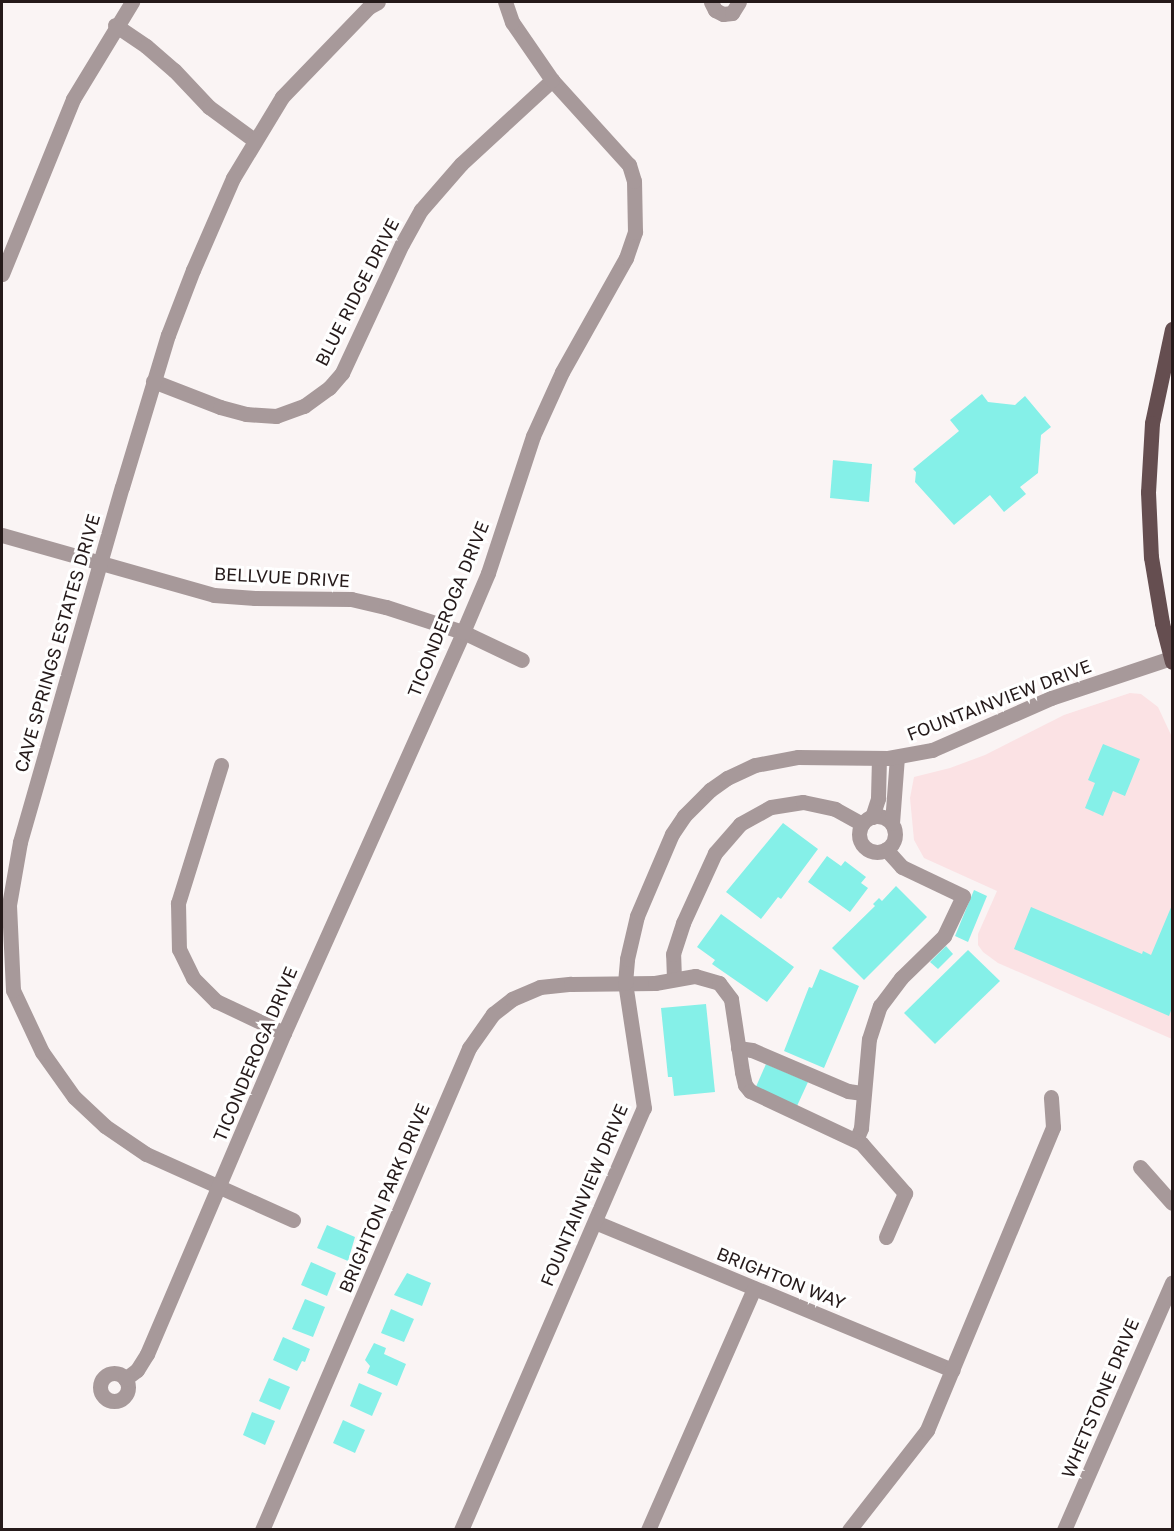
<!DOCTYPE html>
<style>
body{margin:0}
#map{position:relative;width:1174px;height:1531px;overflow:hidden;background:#faf4f4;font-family:"Golos Text",sans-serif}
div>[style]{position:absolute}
.built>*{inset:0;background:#fbe2e4}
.building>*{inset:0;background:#85f0e8}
.minor>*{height:15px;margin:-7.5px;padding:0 7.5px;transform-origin:7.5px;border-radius:7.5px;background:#a7999a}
.minor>.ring{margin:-7.5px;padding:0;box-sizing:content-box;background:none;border:15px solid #a7999a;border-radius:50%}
.major>*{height:15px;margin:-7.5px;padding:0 7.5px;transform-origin:7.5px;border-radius:7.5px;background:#654e50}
span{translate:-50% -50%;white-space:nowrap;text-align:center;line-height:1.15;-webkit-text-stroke:6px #fff;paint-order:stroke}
.street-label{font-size:18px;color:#251a1a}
.frame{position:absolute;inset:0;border:3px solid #251a1a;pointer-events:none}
</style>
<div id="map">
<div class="built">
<div style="clip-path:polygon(1130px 693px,1141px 694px,1158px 707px,1172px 737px,1172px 1039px,998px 963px,983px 952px,978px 945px,978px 934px,997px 891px,924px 858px,914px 840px,910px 798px,914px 777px,950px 768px,985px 755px,1064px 715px)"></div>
</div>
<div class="building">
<div style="clip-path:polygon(982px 394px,988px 402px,1015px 405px,1025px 396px,1051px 427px,1041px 435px,1038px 473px,1020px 487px,1026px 494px,1004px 512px,990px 495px,954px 525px,915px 482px,916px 472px,913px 469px,959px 431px,950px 420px)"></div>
<div style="clip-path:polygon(833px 460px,872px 464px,869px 502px,830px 498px)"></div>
<div style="clip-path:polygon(1103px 744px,1140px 759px,1125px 796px,1113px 791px,1103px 816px,1085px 808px,1095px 783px,1088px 780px)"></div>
<div style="clip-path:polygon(783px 823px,818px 849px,781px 899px,778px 897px,761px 919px,726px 892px)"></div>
<div style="clip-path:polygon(827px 856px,841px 866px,845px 861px,866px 877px,861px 883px,868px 888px,850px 912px,808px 882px)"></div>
<div style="clip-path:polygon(896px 886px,927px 917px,864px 980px,832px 948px,875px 906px,873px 904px,879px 898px,882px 901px)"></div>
<div style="clip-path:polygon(974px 890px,987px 896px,968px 942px,955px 936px)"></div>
<div style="clip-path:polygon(1172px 905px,1172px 1008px,1169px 1016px,1014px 949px,1031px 907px,1142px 954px,1143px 951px,1151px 955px)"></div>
<div style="clip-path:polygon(721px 914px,794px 967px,767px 1002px,712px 964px,715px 960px,697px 947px)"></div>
<div style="clip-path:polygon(946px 946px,953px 954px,938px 969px,930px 962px)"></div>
<div style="clip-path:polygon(968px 950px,1000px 981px,935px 1044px,904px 1013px)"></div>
<div style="clip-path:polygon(820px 969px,859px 986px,824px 1068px,784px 1051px,809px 987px,812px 988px)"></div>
<div style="clip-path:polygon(706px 1004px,715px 1092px,674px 1096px,672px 1077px,668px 1077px,661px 1008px)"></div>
<div style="clip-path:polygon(766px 1064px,808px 1082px,797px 1106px,755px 1089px)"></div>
<div style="clip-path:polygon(327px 1225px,355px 1237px,348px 1261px,317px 1248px)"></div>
<div style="clip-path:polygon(311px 1262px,336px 1273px,327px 1296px,301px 1285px)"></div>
<div style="clip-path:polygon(407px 1273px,431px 1283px,422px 1306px,394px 1295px)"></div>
<div style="clip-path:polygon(305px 1299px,325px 1307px,313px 1337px,292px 1329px)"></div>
<div style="clip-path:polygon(391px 1309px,414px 1319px,404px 1342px,381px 1333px)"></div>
<div style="clip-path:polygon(283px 1337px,310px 1349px,305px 1362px,302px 1361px,297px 1371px,273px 1360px)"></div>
<div style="clip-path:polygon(374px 1343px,386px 1348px,384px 1354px,406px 1364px,397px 1386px,367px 1373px,370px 1366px,365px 1360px)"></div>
<div style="clip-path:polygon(269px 1378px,290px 1387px,280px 1410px,259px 1401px)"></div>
<div style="clip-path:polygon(359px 1383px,382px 1393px,372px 1416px,350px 1406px)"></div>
<div style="clip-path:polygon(252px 1412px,275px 1421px,265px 1445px,243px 1435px)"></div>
<div style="clip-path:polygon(343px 1420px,365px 1430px,355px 1453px,333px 1443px)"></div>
</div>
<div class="minor">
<div style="left:711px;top:2px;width:9px;rotate:63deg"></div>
<div style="left:715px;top:10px;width:9px;rotate:27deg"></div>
<div style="left:723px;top:14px;width:9px;rotate:-6deg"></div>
<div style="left:732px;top:13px;width:13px;rotate:-58deg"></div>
<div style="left:115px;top:25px;width:37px;rotate:34deg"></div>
<div style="left:146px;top:46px;width:37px;rotate:41deg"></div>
<div style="left:174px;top:70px;width:51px;rotate:46.6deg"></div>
<div style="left:209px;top:107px;width:56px;rotate:36.3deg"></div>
<div style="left:2px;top:274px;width:189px;rotate:-67.9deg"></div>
<div style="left:73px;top:99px;width:114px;rotate:-58.7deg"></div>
<div style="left:153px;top:381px;width:72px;rotate:21.2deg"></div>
<div style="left:220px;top:407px;width:27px;rotate:15deg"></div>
<div style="left:246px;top:414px;width:30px;rotate:4deg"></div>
<div style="left:276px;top:416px;width:30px;rotate:-20deg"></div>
<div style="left:304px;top:406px;width:31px;rotate:-36deg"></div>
<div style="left:329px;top:388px;width:20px;rotate:-49deg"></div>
<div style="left:342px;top:373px;width:142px;rotate:-65.1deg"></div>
<div style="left:402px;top:244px;width:39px;rotate:-61deg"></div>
<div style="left:421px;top:210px;width:61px;rotate:-49deg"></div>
<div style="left:461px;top:164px;width:124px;rotate:-42.7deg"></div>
<div style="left:2px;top:535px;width:220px;rotate:15.8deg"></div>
<div style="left:214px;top:595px;width:41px;rotate:4.2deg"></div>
<div style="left:255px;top:598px;width:96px;rotate:0.6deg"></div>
<div style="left:351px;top:599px;width:36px;rotate:13deg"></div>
<div style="left:386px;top:607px;width:81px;rotate:18deg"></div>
<div style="left:463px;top:632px;width:65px;rotate:25.4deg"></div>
<div style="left:221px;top:765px;width:145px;rotate:107.3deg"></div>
<div style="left:178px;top:903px;width:46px;rotate:88.8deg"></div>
<div style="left:179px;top:949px;width:32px;rotate:64deg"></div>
<div style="left:193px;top:978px;width:33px;rotate:45deg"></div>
<div style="left:216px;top:1001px;width:75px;rotate:25.2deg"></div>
<div class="ring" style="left:859px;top:816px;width:21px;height:21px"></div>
<div style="left:872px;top:817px;width:20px;rotate:-72deg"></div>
<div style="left:878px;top:798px;width:40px;rotate:-88.6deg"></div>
<div style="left:892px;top:823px;width:66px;rotate:-85.7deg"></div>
<div style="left:674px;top:979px;width:25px;rotate:-92deg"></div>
<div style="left:673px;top:954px;width:33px;rotate:-72deg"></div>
<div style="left:683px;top:923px;width:77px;rotate:-65.4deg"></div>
<div style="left:715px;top:853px;width:38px;rotate:-49deg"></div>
<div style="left:740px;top:824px;width:35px;rotate:-29deg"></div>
<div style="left:771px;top:807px;width:32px;rotate:-9deg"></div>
<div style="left:803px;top:802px;width:33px;rotate:12deg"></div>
<div style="left:835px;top:809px;width:31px;rotate:29deg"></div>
<div style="left:738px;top:1048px;width:14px;rotate:8deg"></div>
<div style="left:752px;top:1050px;width:104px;rotate:23.1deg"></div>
<div style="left:848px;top:1091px;width:15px;rotate:8deg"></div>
<div style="left:856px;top:1140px;width:13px;rotate:-67deg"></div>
<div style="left:861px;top:1128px;width:89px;rotate:-84.9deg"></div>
<div style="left:869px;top:1039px;width:35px;rotate:-72deg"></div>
<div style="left:880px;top:1006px;width:35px;rotate:-53deg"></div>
<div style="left:901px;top:978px;width:60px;rotate:-44.3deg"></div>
<div style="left:944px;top:936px;width:44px;rotate:-64.6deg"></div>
<div style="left:963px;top:896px;width:68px;rotate:-154.6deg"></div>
<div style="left:902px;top:867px;width:24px;rotate:-132deg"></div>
<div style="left:1140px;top:1167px;width:48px;rotate:48.4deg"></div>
<div style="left:293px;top:1220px;width:161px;rotate:-155.8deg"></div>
<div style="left:146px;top:1154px;width:50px;rotate:-145.7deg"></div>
<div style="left:105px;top:1126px;width:42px;rotate:-136.9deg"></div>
<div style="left:74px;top:1097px;width:55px;rotate:-125.4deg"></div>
<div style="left:42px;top:1052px;width:68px;rotate:-115.1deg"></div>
<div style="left:13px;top:990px;width:85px;rotate:-92.7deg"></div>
<div style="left:9px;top:905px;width:64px;rotate:-80.1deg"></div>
<div style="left:20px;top:842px;width:369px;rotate:-74deg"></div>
<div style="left:122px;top:487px;width:159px;rotate:-73.2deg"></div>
<div style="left:168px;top:335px;width:70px;rotate:-69deg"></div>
<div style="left:193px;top:270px;width:100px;rotate:-66.5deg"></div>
<div style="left:233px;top:178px;width:95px;rotate:-58.8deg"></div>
<div style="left:282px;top:97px;width:125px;rotate:-46deg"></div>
<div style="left:369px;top:7px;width:10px;rotate:-29deg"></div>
<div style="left:595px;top:1222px;width:387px;rotate:22.5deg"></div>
<div class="ring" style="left:100px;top:1373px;width:13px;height:13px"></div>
<div style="left:125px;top:1379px;width:15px;rotate:-37deg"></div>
<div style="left:137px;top:1370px;width:19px;rotate:-58deg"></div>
<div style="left:147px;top:1354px;width:349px;rotate:-66.9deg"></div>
<div style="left:284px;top:1033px;width:439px;rotate:-65.9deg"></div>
<div style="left:463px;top:632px;width:64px;rotate:-67deg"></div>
<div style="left:488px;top:573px;width:144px;rotate:-71.8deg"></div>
<div style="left:533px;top:436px;width:70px;rotate:-65.6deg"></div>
<div style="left:562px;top:372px;width:131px;rotate:-60.7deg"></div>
<div style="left:626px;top:258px;width:28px;rotate:-71deg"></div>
<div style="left:635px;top:232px;width:51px;rotate:-91.1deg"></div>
<div style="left:634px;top:181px;width:17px;rotate:-107deg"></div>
<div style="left:629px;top:165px;width:115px;rotate:-132.2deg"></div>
<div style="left:552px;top:80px;width:70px;rotate:-124.6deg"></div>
<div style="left:512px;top:22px;width:21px;rotate:-109deg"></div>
<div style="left:262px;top:1530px;width:525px;rotate:-66.76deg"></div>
<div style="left:469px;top:1048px;width:42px;rotate:-54.8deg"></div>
<div style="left:493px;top:1014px;width:24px;rotate:-38deg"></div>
<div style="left:512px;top:999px;width:30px;rotate:-23deg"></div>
<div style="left:540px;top:987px;width:31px;rotate:-6deg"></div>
<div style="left:571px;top:984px;width:84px;rotate:-0.7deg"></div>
<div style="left:655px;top:983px;width:41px;rotate:-9.9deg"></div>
<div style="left:695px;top:976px;width:25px;rotate:16deg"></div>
<div style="left:719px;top:983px;width:20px;rotate:53deg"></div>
<div style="left:731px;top:999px;width:74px;rotate:81.4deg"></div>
<div style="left:742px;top:1072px;width:13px;rotate:77deg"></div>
<div style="left:745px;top:1085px;width:8px;rotate:50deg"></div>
<div style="left:750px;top:1091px;width:123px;rotate:25.1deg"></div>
<div style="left:861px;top:1143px;width:67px;rotate:48.7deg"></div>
<div style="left:905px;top:1193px;width:48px;rotate:113.4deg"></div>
<div style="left:461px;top:1530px;width:460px;rotate:-66.6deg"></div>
<div style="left:644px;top:1108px;width:126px;rotate:-98.6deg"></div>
<div style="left:625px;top:983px;width:24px;rotate:-85deg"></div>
<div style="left:627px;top:959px;width:44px;rotate:-76.9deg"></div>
<div style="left:637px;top:916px;width:89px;rotate:-66.9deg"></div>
<div style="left:672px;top:834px;width:22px;rotate:-56deg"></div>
<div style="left:684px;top:816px;width:37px;rotate:-45deg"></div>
<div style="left:710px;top:790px;width:21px;rotate:-35deg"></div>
<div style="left:727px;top:778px;width:31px;rotate:-25deg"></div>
<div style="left:755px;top:765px;width:44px;rotate:-10.5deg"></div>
<div style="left:798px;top:757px;width:90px;rotate:0.6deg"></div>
<div style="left:888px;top:758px;width:45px;rotate:-10.3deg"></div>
<div style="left:932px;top:750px;width:130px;rotate:-23.6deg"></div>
<div style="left:1051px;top:698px;width:126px;rotate:-18.4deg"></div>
<div style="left:648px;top:1530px;width:264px;rotate:-66.3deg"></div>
<div style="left:849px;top:1530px;width:127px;rotate:-52deg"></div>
<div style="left:927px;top:1430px;width:328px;rotate:-67.4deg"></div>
<div style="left:1053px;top:1127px;width:30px;rotate:-94deg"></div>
<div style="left:1064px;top:1530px;width:270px;rotate:-66.4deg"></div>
</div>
<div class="major">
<div style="left:1172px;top:329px;width:96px;rotate:102deg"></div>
<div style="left:1152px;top:423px;width:69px;rotate:93.3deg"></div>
<div style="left:1148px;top:492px;width:65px;rotate:87.4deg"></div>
<div style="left:1151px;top:557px;width:67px;rotate:80.5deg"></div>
<div style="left:1162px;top:623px;width:40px;rotate:75.6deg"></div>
</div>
<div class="street-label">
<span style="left:357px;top:292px;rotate:-63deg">BLUE RIDGE DRIVE</span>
<span style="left:282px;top:577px;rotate:3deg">BELLVUE DRIVE</span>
<span style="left:448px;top:609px;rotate:-68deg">TICONDEROGA DRIVE</span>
<span style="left:57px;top:643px;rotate:-74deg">CAVE SPRINGS ESTATES DRIVE</span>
<span style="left:999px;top:700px;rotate:-21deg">FOUNTAINVIEW DRIVE</span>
<span style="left:255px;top:1054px;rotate:-67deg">TICONDEROGA DRIVE</span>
<span style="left:584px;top:1195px;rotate:-67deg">FOUNTAINVIEW DRIVE</span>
<span style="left:384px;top:1198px;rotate:-67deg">BRIGHTON PARK DRIVE</span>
<span style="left:781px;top:1278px;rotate:22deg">BRIGHTON WAY</span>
<span style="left:1100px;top:1398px;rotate:-67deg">WHETSTONE DRIVE</span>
</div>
<div class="frame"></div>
</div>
